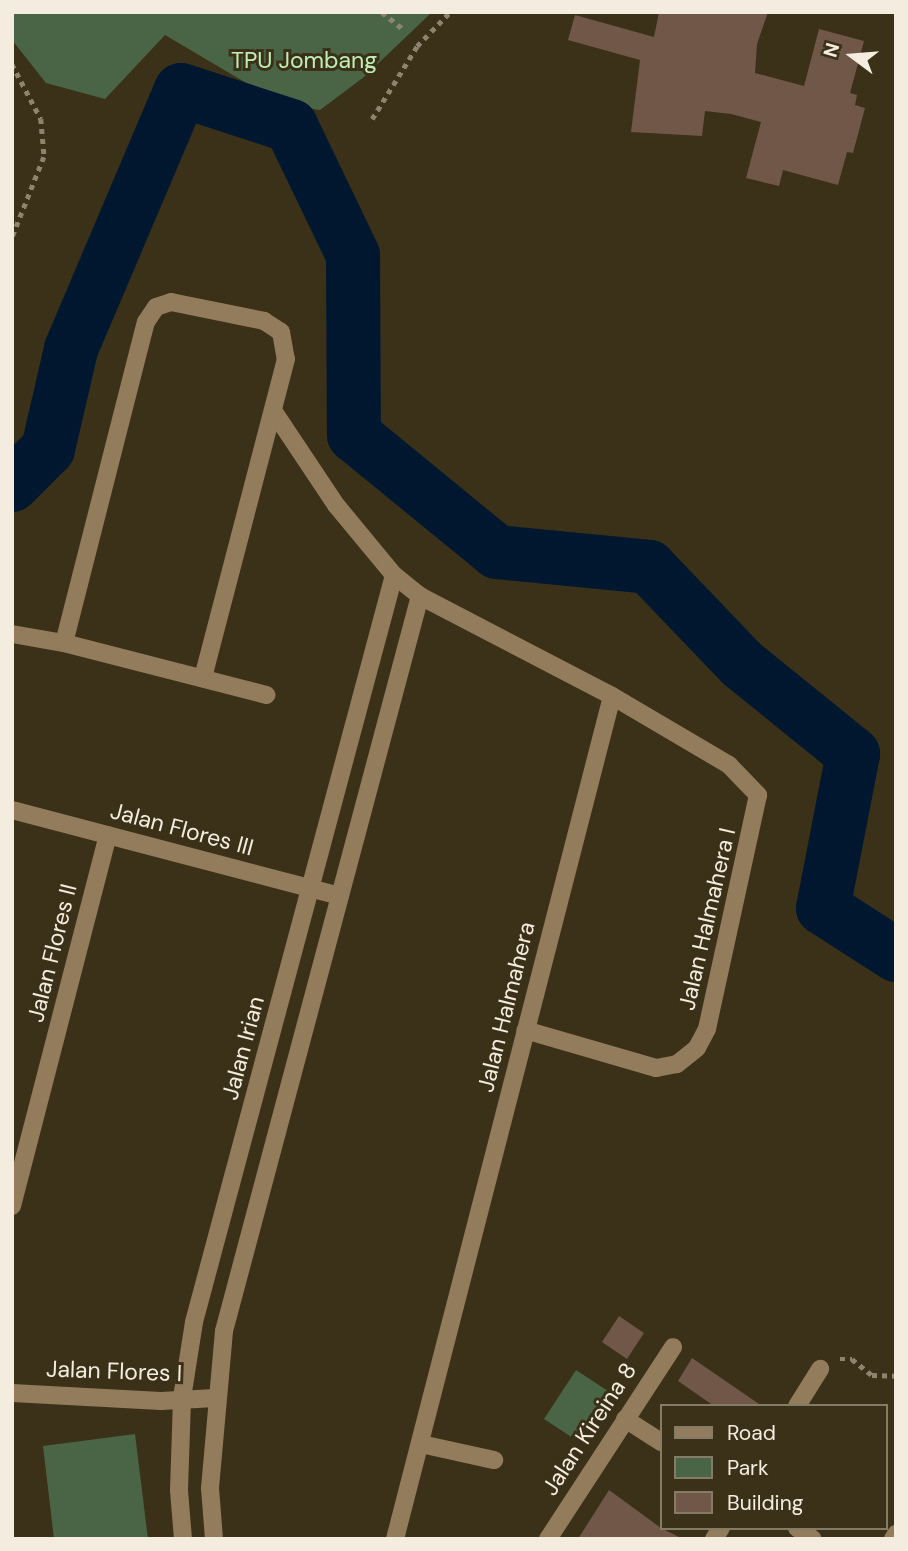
<!DOCTYPE html>
<style>
body{margin:0}
#map{position:relative;width:908px;height:1551px;overflow:hidden;background:#3b3018;font-family:"DM Sans",sans-serif}
div>[style]{position:absolute}
.green>*{inset:0;background:#4a6545}
.river>*{height:54px;margin:-27px;padding:0 27px;transform-origin:27px;border-radius:27px;background:#00182f}
.building>*{inset:0;background:#715748}
.path>*{height:4.5px;margin-top:-2.25px;transform-origin:0;background:repeating-linear-gradient(90deg,#8d8470 0 5px,transparent 0 10px)}
.minor>*{height:18px;margin:-9px;padding:0 9px;transform-origin:9px;border-radius:9px;background:#937c5c}
span{translate:-50% -50%;white-space:nowrap;text-align:center;line-height:1.15;-webkit-text-stroke:6px #3b3018;paint-order:stroke}
.park-label{font-size:23px;color:#bfefb7}
.street-label{font-size:23px;color:#f4eddf}
.frame{position:absolute;inset:0;border:14px solid #f4eddf;pointer-events:none}
.legend{position:absolute;left:660px;top:1404px;width:228px;height:126px;box-sizing:border-box;background:#3b3018;border:2px solid #857c68;margin:0;padding:9px 12px;list-style:none;font-size:21px;color:#f4eddf}
.legend li{display:flex;align-items:center;gap:14px;height:35px}
.legend b{width:35px;border:2px solid #857c68}
.north{position:absolute;left:817px;top:21px;width:70px;height:70px;-webkit-text-stroke:5px #3b3018;paint-order:stroke;rotate:286deg;font-size:19px;font-weight:700;line-height:28px;text-align:center;color:#f4eddf}
.north::after{content:'';display:block;margin:auto;width:24px;height:32px;background:#f4eddf;clip-path:polygon(50% 0,100% 100%,50% 72%,0 100%)}
</style>
<div id="map">
<div class="green">
<div style="clip-path:polygon(12px 12px,430px 12px,430px 14px,364px 77px,320px 110px,282px 104px,165px 35px,105px 99px,46px 83px,12px 40px)"></div>
<div style="clip-path:polygon(576px 1370px,608px 1391px,576px 1440px,544px 1419px)"></div>
<div style="clip-path:polygon(135px 1434px,148px 1539px,54px 1539px,43px 1446px)"></div>
</div>
<div class="river">
<div style="left:12px;top:485px;width:51px;rotate:-45deg"></div>
<div style="left:48px;top:449px;width:103px;rotate:-77deg"></div>
<div style="left:71px;top:349px;width:281px;rotate:-67deg"></div>
<div style="left:181px;top:90px;width:116px;rotate:18.1deg"></div>
<div style="left:291px;top:126px;width:143px;rotate:64.3deg"></div>
<div style="left:353px;top:255px;width:180px;rotate:89.7deg"></div>
<div style="left:354px;top:435px;width:185px;rotate:39.3deg"></div>
<div style="left:497px;top:552px;width:153px;rotate:5.6deg"></div>
<div style="left:649px;top:567px;width:134px;rotate:46.2deg"></div>
<div style="left:742px;top:664px;width:143px;rotate:39deg"></div>
<div style="left:853px;top:754px;width:157px;rotate:101deg"></div>
<div style="left:823px;top:908px;width:87px;rotate:32.8deg"></div>
</div>
<div class="building">
<div style="clip-path:polygon(659px 12px,768px 12px,757px 44px,755px 73px,804px 86px,819px 29px,864px 41px,850px 93px,857px 95px,855px 105px,865px 108px,853px 153px,847px 152px,838px 185px,783px 170px,779px 186px,746px 178px,761px 122px,731px 114px,705px 111px,702px 136px,631px 132px,640px 60px,568px 40px,575px 15px,654px 37px)"></div>
<div style="clip-path:polygon(619px 1316px,644px 1333px,627px 1359px,602px 1342px)"></div>
<div style="clip-path:polygon(692px 1358px,762px 1406px,714px 1406px,678px 1381px)"></div>
<div style="clip-path:polygon(609px 1490px,661px 1528px,683px 1539px,578px 1539px)"></div>
</div>
<div class="path">
<div style="left:382px;top:12px;width:28px;rotate:39deg"></div>
<div style="left:12px;top:64px;width:62px;rotate:62.2deg"></div>
<div style="left:41px;top:119px;width:38px;rotate:85deg"></div>
<div style="left:44px;top:157px;width:87px;rotate:111.6deg"></div>
<div style="left:372px;top:119px;width:86px;rotate:-58.3deg"></div>
<div style="left:417px;top:46px;width:47px;rotate:-45.9deg"></div>
<div style="left:840px;top:1359px;width:12px"></div>
<div style="left:852px;top:1359px;width:26px;rotate:39deg"></div>
<div style="left:872px;top:1375px;width:24px;rotate:2deg"></div>
</div>
<div class="minor">
<div style="left:274px;top:412px;width:112px;rotate:56.3deg"></div>
<div style="left:336px;top:505px;width:91px;rotate:50.4deg"></div>
<div style="left:394px;top:575px;width:33px;rotate:39deg"></div>
<div style="left:420px;top:596px;width:216px;rotate:27.5deg"></div>
<div style="left:612px;top:696px;width:136px;rotate:30.5deg"></div>
<div style="left:729px;top:765px;width:42px;rotate:46deg"></div>
<div style="left:758px;top:795px;width:239px;rotate:102.3deg"></div>
<div style="left:707px;top:1029px;width:21px;rotate:118deg"></div>
<div style="left:697px;top:1048px;width:26px;rotate:141deg"></div>
<div style="left:677px;top:1064px;width:21px;rotate:169deg"></div>
<div style="left:656px;top:1068px;width:136px;rotate:-163.8deg"></div>
<div style="left:12px;top:634px;width:53px;rotate:9.8deg"></div>
<div style="left:64px;top:643px;width:209px;rotate:14.4deg"></div>
<div style="left:64px;top:643px;width:331px;rotate:-75.7deg"></div>
<div style="left:146px;top:322px;width:18px;rotate:-56deg"></div>
<div style="left:156px;top:307px;width:16px;rotate:-18deg"></div>
<div style="left:171px;top:302px;width:95px;rotate:11.5deg"></div>
<div style="left:264px;top:321px;width:20px;rotate:33deg"></div>
<div style="left:281px;top:332px;width:27px;rotate:80deg"></div>
<div style="left:286px;top:359px;width:330px;rotate:104.6deg"></div>
<div style="left:12px;top:810px;width:339px;rotate:14.7deg"></div>
<div style="left:12px;top:1206px;width:383px;rotate:-75.5deg"></div>
<div style="left:12px;top:1393px;width:149px;rotate:3.1deg"></div>
<div style="left:161px;top:1401px;width:54px;rotate:-3.2deg"></div>
<div style="left:797px;top:1406px;width:44px;rotate:-58.1deg"></div>
<div style="left:625px;top:1419px;width:43px;rotate:32.6deg"></div>
<div style="left:421px;top:1444px;width:75px;rotate:12.4deg"></div>
<div style="left:797px;top:1528px;width:19px;rotate:35deg"></div>
<div style="left:183px;top:1539px;width:49px;rotate:-94.7deg"></div>
<div style="left:179px;top:1490px;width:92px;rotate:-88.1deg"></div>
<div style="left:182px;top:1398px;width:77px;rotate:-81deg"></div>
<div style="left:194px;top:1322px;width:773px;rotate:-75.01deg"></div>
<div style="left:214px;top:1539px;width:51px;rotate:-94.5deg"></div>
<div style="left:210px;top:1488px;width:158px;rotate:-84.9deg"></div>
<div style="left:224px;top:1331px;width:761px;rotate:-75.07deg"></div>
<div style="left:395px;top:1539px;width:870px;rotate:-75.56deg"></div>
<div style="left:548px;top:1539px;width:229px;rotate:-56.9deg"></div>
<div style="left:714px;top:1539px;width:13px;rotate:-58deg"></div>
<div style="left:893px;top:1539px;width:6px;rotate:-59deg"></div>
</div>
<div class="park-label">
<span style="left:304px;top:60px">TPU Jombang</span>
</div>
<div class="street-label">
<span style="left:182px;top:829px;rotate:15deg">Jalan Flores III</span>
<span style="left:707px;top:919px;rotate:-77deg">Jalan Halmahera I</span>
<span style="left:52px;top:953px;rotate:-76deg">Jalan Flores II</span>
<span style="left:506px;top:1007px;rotate:-76deg">Jalan Halmahera</span>
<span style="left:243px;top:1048px;rotate:-75deg">Jalan Irian</span>
<span style="left:114px;top:1371px;rotate:2deg">Jalan Flores I</span>
<span style="left:589px;top:1429px;rotate:-57deg">Jalan Kireina 8</span>
</div>
<div class="frame"></div>
<ul class="legend">
<li><b style="height:9px;background:#937c5c"></b>Road</li>
<li><b style="height:19px;background:#4a6545"></b>Park</li>
<li><b style="height:19px;background:#715748"></b>Building</li>
</ul>
<div class="north">N</div>
</div>
